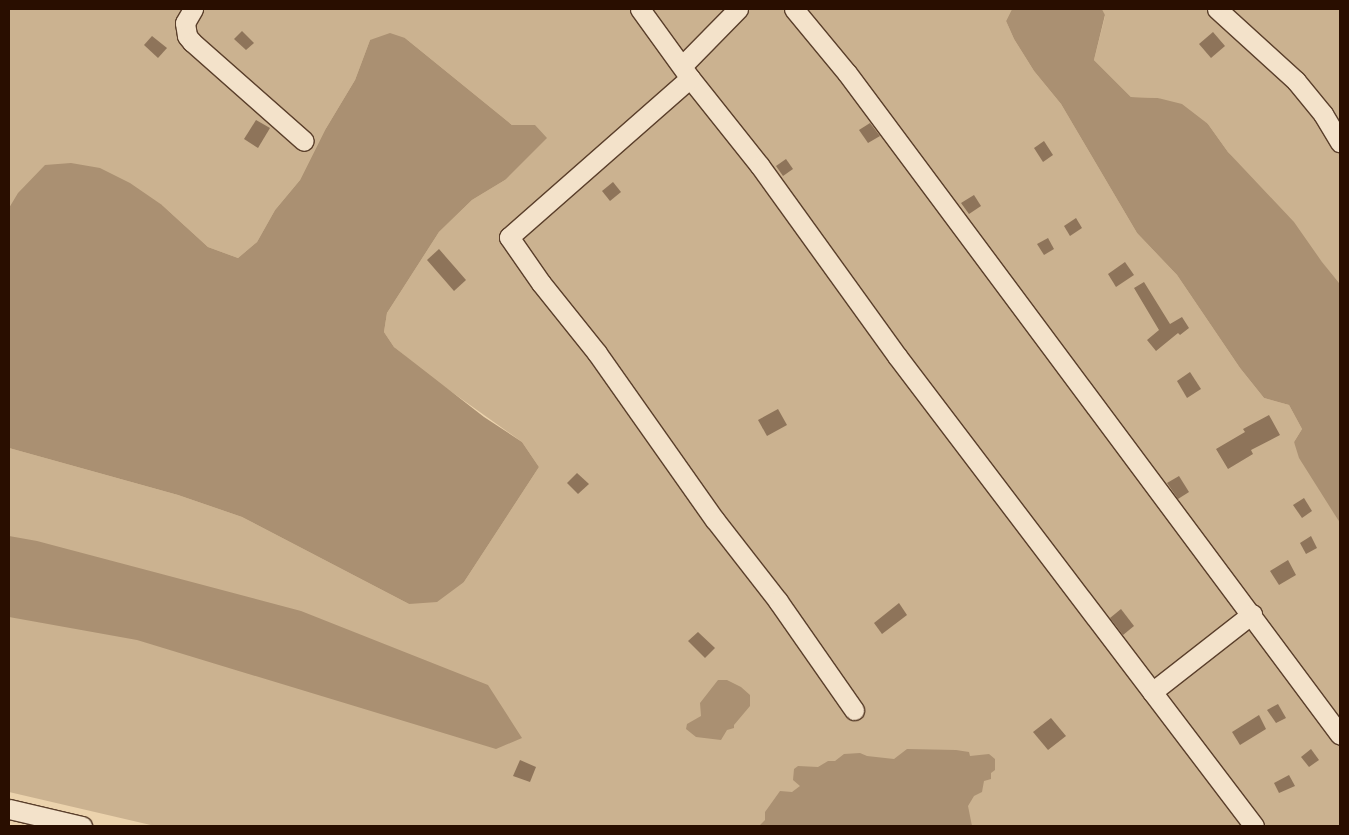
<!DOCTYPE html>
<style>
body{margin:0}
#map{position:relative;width:1349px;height:835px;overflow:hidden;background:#ecd3ad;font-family:"Old Standard TT",serif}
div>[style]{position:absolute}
.green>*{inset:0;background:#cbb290}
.water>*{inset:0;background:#aa9072}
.building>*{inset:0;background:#8e745a}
.roads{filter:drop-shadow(1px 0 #5a3f2b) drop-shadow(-1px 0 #5a3f2b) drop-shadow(0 1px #5a3f2b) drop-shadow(0 -1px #5a3f2b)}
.minor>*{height:19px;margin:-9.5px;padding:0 9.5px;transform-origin:9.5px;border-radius:9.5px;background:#f3e2ca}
span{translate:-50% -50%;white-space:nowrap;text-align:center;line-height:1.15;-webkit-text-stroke:4px #f3e2ca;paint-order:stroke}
.frame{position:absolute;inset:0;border:10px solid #290e00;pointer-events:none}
</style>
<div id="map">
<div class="green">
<div style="clip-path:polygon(9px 9px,1012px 9px,1006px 21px,1014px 39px,1034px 71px,1061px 104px,1137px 233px,1177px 275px,1240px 368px,1264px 398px,1289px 405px,1302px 429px,1294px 442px,1340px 523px,1340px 826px,155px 826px,9px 792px,9px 448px,178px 495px,242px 517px,409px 604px,464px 582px,539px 467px,522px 442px,432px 378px,394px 347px,384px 332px,387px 313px,439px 232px,472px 200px,505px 180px,535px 125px,512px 125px,405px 38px,370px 40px,355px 80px,325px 130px,300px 180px,275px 210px,257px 242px,238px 258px,208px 247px,162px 205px,9px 208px)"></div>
<div style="clip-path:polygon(1102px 9px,1340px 9px,1340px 284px,1228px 152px,1208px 124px,1158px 98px,1131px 97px,1094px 60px,1105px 16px)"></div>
</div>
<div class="water">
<div style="clip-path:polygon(1012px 9px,1102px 9px,1105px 15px,1094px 60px,1131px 97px,1158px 98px,1182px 104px,1208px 124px,1228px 152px,1294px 222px,1322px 262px,1340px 284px,1340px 523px,1299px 458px,1294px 442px,1302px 429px,1289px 405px,1264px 398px,1240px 368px,1177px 275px,1137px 233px,1061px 104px,1034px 71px,1014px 39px,1006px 21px)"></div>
<div style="clip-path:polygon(390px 33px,405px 38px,512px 125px,535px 125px,547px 138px,505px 180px,472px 200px,439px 232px,387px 313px,384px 332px,394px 347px,484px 417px,522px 442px,539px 467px,464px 582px,437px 602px,409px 604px,242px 517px,178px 495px,9px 448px,9px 208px,18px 193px,45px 165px,71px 163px,100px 168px,130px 183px,162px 205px,208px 247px,238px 258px,257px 242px,275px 210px,300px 180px,325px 130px,355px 80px,370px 40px)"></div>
<div style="clip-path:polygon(9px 536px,37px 541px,301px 611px,488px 685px,522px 738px,496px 749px,137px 640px,9px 617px)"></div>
<div style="clip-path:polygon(718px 680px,727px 680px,741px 687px,750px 695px,750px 706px,734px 725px,734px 728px,727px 730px,721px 740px,696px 737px,686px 729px,687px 724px,701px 716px,700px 703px)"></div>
<div style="clip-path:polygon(907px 749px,956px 750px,969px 752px,970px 756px,989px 754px,995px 759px,995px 770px,991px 773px,991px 779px,984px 781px,982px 792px,974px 796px,968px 806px,972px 826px,759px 826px,765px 820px,765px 812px,780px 791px,792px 792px,800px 786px,793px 780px,794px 769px,798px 766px,818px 767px,828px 761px,835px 761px,844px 754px,860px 753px,867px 756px,894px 759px)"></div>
</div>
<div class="building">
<div style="clip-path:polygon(242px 31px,254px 43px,246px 50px,234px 39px)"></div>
<div style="clip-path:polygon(1213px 32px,1225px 46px,1211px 58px,1199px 44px)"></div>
<div style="clip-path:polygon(152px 36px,167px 48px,158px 58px,144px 45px)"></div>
<div style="clip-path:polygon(256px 120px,270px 128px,258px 148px,244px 139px)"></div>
<div style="clip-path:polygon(870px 123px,880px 136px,868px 143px,859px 130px)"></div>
<div style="clip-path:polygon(1044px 141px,1053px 155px,1043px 162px,1034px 148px)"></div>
<div style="clip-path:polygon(786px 159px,793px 169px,783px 176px,776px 166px)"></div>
<div style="clip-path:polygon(613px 182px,621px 192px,610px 201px,602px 191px)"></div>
<div style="clip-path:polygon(974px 195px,981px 206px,969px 214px,961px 203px)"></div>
<div style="clip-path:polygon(1076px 218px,1082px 228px,1070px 236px,1064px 226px)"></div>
<div style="clip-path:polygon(1048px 238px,1054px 249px,1044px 255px,1037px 244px)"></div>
<div style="clip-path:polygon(439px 249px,466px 280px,454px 291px,427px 260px)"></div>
<div style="clip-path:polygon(1125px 262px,1134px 275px,1116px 287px,1108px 274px)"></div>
<div style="clip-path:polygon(1144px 282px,1170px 324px,1182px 317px,1189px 328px,1180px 335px,1178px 333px,1156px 351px,1147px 340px,1159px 330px,1134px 288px)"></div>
<div style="clip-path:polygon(1190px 372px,1201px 389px,1187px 398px,1177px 381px)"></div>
<div style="clip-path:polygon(778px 409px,787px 425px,767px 436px,758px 420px)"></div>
<div style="clip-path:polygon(1269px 415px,1280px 435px,1251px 450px,1253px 454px,1228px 469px,1216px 449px,1245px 432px,1243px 429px)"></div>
<div style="clip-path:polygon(577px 473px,589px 484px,578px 494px,567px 483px)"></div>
<div style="clip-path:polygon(1179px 476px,1189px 492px,1178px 499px,1167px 483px)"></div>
<div style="clip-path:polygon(1304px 498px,1312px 511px,1302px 518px,1293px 505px)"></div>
<div style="clip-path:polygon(1311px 536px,1317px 548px,1306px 554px,1300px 543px)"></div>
<div style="clip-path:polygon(1288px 560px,1296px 575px,1279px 585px,1270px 571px)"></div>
<div style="clip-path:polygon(899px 603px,907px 615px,882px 634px,874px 623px)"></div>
<div style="clip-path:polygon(1121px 609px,1134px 626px,1123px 635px,1110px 618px)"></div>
<div style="clip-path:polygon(698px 632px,715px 648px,705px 658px,688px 641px)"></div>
<div style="clip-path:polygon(1278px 704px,1286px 718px,1276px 723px,1267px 710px)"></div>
<div style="clip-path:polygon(1259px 715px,1266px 729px,1240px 745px,1232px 732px)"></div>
<div style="clip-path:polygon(1051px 718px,1066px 736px,1048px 750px,1033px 732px)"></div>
<div style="clip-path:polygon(1311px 749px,1319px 760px,1309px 767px,1301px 757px)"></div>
<div style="clip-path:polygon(520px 760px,536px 767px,530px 782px,513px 776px)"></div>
<div style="clip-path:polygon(1289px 775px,1295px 786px,1279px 793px,1274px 783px)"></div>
</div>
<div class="roads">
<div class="minor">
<div style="left:193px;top:9px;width:16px;rotate:120deg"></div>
<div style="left:185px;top:23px;width:13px;rotate:81deg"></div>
<div style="left:187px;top:36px;width:8px;rotate:50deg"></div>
<div style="left:192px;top:42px;width:149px;rotate:41.5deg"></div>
<div style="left:640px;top:9px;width:85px;rotate:54.1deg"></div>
<div style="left:690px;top:78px;width:112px;rotate:51.5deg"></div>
<div style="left:760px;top:166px;width:234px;rotate:54.2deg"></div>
<div style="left:897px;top:356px;width:590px;rotate:52.78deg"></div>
<div style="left:794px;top:9px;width:83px;rotate:50.4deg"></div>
<div style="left:847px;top:73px;width:825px;rotate:53.32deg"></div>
<div style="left:1217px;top:9px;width:107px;rotate:42.3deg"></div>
<div style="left:1296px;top:81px;width:43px;rotate:50.7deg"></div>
<div style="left:1323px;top:114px;width:33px;rotate:59deg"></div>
<div style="left:682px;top:66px;width:80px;rotate:-45.5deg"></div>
<div style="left:690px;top:78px;width:241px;rotate:138.7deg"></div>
<div style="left:509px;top:237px;width:56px;rotate:55.2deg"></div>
<div style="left:541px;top:283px;width:90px;rotate:51.3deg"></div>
<div style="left:597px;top:353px;width:204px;rotate:54.8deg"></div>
<div style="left:715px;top:520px;width:103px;rotate:52.1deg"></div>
<div style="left:778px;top:601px;width:133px;rotate:55.1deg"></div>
<div style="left:1152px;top:692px;width:127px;rotate:-38deg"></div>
<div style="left:9px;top:809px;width:75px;rotate:13.1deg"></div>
</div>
</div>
<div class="frame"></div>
</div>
